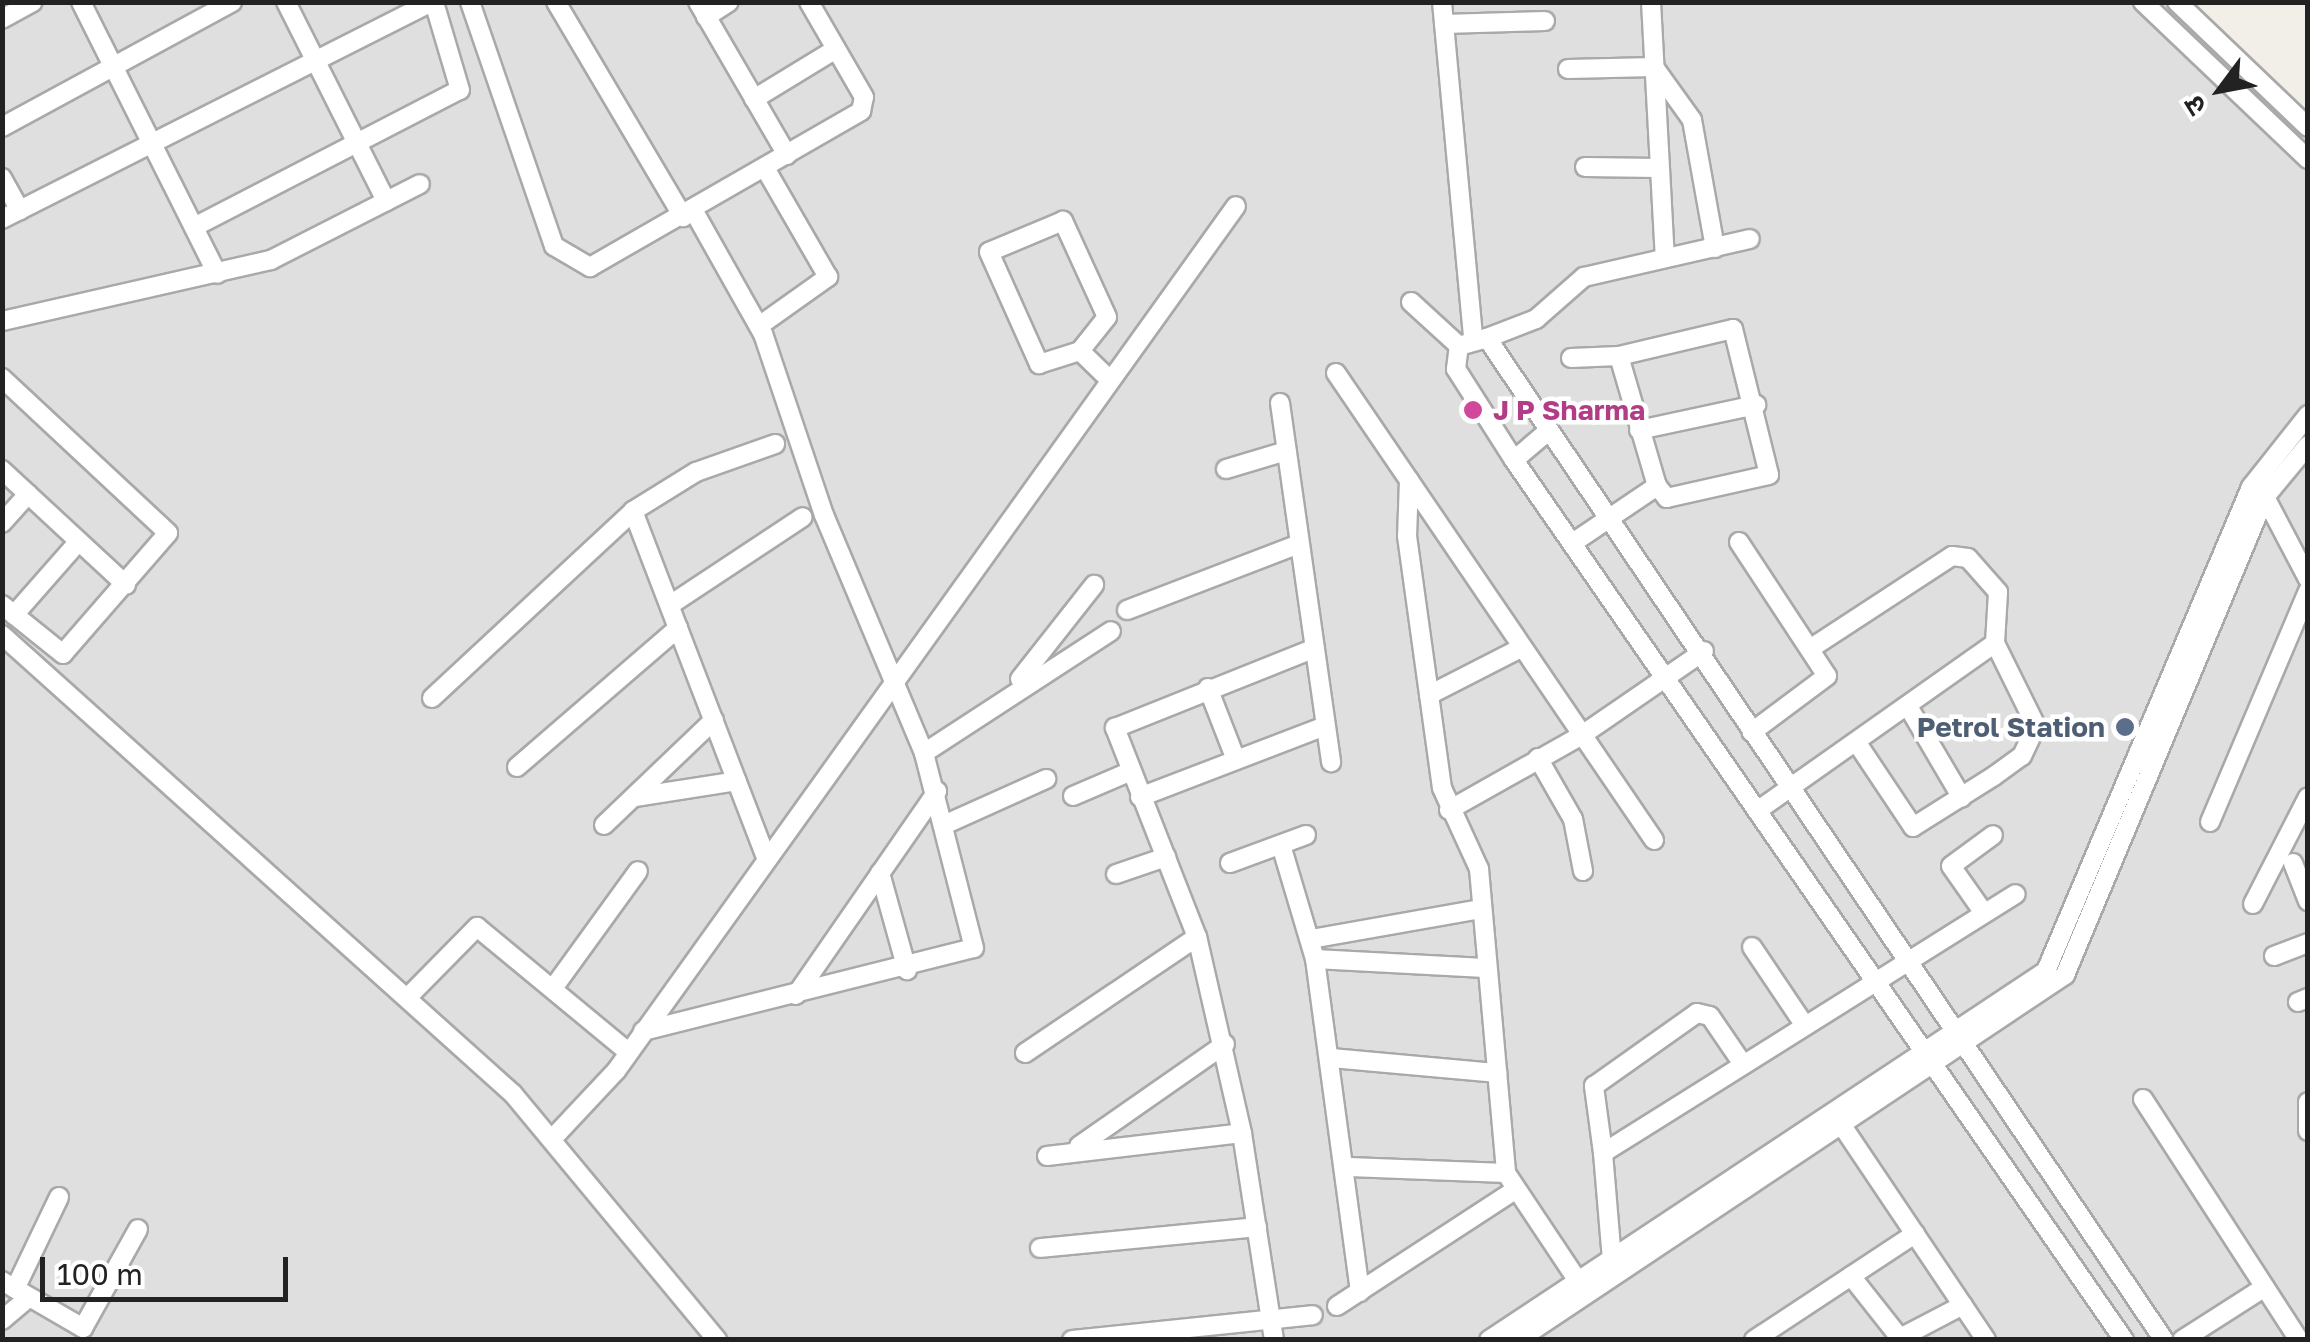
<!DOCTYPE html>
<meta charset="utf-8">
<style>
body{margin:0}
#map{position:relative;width:2310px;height:1342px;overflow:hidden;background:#f2efe9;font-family:"Golos Text","Noto Sans Devanagari",sans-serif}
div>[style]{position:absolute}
.residential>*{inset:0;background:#e0dfdf}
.roads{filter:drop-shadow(2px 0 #a9a9a9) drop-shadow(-2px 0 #a9a9a9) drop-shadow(0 2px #a9a9a9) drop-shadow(0 -2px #a9a9a9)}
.minor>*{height:18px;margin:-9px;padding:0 9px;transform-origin:9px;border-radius:9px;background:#fff}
.dots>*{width:28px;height:28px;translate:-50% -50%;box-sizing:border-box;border:5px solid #fff;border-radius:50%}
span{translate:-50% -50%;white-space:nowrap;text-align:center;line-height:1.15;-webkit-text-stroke:9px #fff;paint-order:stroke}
.hotel-label{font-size:28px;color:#b23c85;font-weight:700}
.left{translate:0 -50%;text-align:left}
.service-label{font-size:28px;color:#4e5e75;font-weight:700}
.right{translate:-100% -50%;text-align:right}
.frame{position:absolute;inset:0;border:5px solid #222;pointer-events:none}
.north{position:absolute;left:2170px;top:40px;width:100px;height:100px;-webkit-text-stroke:8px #fff;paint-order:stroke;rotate:238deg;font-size:28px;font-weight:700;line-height:40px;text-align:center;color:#222}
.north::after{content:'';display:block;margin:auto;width:35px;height:45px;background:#222;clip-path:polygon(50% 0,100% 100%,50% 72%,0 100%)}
.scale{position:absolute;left:40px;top:1257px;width:248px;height:45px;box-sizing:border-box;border:5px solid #222;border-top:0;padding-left:12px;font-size:30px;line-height:35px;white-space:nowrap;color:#222;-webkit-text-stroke:8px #fff;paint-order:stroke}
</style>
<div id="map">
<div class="residential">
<div style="clip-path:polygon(3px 3px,2167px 3px,2307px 135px,2307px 1339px,3px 1340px)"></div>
</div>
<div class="roads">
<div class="minor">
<div style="left:81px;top:2px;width:304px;rotate:63.4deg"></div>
<div style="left:286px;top:2px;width:223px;rotate:63.3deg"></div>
<div style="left:470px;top:2px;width:258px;rotate:71deg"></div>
<div style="left:554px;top:246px;width:42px;rotate:30.3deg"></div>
<div style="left:590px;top:267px;width:313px;rotate:-29.9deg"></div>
<div style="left:861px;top:111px;width:14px;rotate:-78deg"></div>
<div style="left:864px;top:97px;width:110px;rotate:-120.1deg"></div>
<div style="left:556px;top:2px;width:250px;rotate:59.4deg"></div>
<div style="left:698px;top:2px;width:177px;rotate:59.8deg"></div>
<div style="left:1442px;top:2px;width:336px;rotate:84.7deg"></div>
<div style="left:1651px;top:2px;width:255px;rotate:86.9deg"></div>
<div style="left:2143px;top:2px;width:228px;rotate:43.6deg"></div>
<div style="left:2177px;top:2px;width:181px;rotate:43.7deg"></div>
<div style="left:706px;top:17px;width:27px;rotate:-33deg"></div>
<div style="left:2px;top:19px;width:35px;rotate:-29deg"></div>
<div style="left:1444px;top:24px;width:101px;rotate:-1.7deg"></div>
<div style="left:1568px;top:69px;width:86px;rotate:-1.3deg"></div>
<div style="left:1654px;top:67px;width:65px;rotate:54.4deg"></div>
<div style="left:1692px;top:120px;width:130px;rotate:79.8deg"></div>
<div style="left:754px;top:99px;width:96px;rotate:-31.4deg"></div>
<div style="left:2px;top:127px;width:262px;rotate:-28.5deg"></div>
<div style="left:1585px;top:167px;width:73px;rotate:0.8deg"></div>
<div style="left:2px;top:178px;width:37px;rotate:61deg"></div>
<div style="left:2px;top:219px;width:481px;rotate:-26.8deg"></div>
<div style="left:194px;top:227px;width:299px;rotate:-27.3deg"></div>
<div style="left:460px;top:90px;width:92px;rotate:-106.5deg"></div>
<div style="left:1411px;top:302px;width:65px;rotate:42.5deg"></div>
<div style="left:2px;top:321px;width:276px;rotate:-12.8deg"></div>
<div style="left:271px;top:260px;width:167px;rotate:-27deg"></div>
<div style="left:759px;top:326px;width:85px;rotate:-35.4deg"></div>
<div style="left:828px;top:277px;width:126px;rotate:-120deg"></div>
<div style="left:1487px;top:338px;width:53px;rotate:-21.2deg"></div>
<div style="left:1536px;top:319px;width:64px;rotate:-41.2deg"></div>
<div style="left:1584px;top:277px;width:170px;rotate:-12.9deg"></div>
<div style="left:1080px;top:351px;width:43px;rotate:-51.5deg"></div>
<div style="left:1107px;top:317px;width:106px;rotate:-114.6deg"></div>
<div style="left:1063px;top:221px;width:80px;rotate:157.3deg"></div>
<div style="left:989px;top:252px;width:123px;rotate:65.9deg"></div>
<div style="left:1039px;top:364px;width:43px;rotate:-17.6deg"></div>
<div style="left:1080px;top:351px;width:37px;rotate:44deg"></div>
<div style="left:1571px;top:358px;width:48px;rotate:-2.4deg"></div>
<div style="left:1336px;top:373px;width:565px;rotate:55.75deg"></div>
<div style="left:2px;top:378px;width:227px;rotate:43deg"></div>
<div style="left:168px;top:533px;width:160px;rotate:131deg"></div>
<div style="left:63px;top:654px;width:78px;rotate:-141.2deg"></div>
<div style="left:1280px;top:403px;width:363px;rotate:81.9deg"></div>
<div style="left:1639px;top:430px;width:120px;rotate:-12.1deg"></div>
<div style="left:1514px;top:460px;width:42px;rotate:-40.2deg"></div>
<div style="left:1226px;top:469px;width:63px;rotate:-16.7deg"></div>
<div style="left:2px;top:470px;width:169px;rotate:42.8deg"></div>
<div style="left:1409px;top:480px;width:56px;rotate:92deg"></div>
<div style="left:1407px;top:536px;width:254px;rotate:82.1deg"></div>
<div style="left:1442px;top:788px;width:89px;rotate:65.4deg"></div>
<div style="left:1479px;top:869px;width:305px;rotate:84.9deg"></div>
<div style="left:1506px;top:1173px;width:130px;rotate:56.3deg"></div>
<div style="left:2265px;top:497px;width:93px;rotate:62.3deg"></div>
<div style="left:633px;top:511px;width:372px;rotate:69deg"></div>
<div style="left:2px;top:523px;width:39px;rotate:-48deg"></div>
<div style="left:1577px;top:540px;width:97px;rotate:-34deg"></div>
<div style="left:1657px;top:486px;width:135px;rotate:-106.3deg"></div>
<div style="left:1619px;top:356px;width:117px;rotate:-13.3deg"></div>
<div style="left:1733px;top:329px;width:150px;rotate:76.1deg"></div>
<div style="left:1769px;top:475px;width:105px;rotate:167.3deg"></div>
<div style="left:1667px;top:498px;width:16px;rotate:-130deg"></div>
<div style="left:1739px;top:542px;width:160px;rotate:56.7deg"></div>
<div style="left:1827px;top:676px;width:94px;rotate:143.3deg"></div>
<div style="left:670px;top:605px;width:159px;rotate:-33.5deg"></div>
<div style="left:1127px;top:610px;width:184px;rotate:-21deg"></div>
<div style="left:14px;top:615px;width:98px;rotate:-48.7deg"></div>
<div style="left:2px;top:635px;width:687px;rotate:41.93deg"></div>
<div style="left:513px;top:1094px;width:320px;rotate:50.3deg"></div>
<div style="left:1020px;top:679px;width:120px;rotate:-51.8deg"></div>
<div style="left:1208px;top:688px;width:77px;rotate:68.7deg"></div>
<div style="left:1429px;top:695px;width:101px;rotate:-27.1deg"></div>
<div style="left:432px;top:698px;width:275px;rotate:-42.9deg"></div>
<div style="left:633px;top:511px;width:74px;rotate:-31.8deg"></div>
<div style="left:696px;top:472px;width:84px;rotate:-19.5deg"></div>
<div style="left:1909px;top:708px;width:104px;rotate:59.5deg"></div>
<div style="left:1857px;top:743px;width:101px;rotate:56.3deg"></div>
<div style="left:1913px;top:827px;width:96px;rotate:-32.2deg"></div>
<div style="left:1994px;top:776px;width:34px;rotate:-36deg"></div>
<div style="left:2022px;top:756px;width:33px;rotate:-65deg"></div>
<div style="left:2036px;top:726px;width:93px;rotate:-116.3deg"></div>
<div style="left:924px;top:753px;width:223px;rotate:-33.1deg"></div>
<div style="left:1538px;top:758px;width:70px;rotate:60.2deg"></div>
<div style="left:1573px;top:819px;width:53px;rotate:79.1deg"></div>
<div style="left:517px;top:767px;width:213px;rotate:-40.8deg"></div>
<div style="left:1073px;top:796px;width:61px;rotate:-23.2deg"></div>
<div style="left:635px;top:797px;width:103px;rotate:-8.9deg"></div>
<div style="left:1140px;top:797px;width:198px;rotate:-21deg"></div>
<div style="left:1449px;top:810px;width:153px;rotate:-29.4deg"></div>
<div style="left:1582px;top:735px;width:148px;rotate:-34.5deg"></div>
<div style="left:1757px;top:811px;width:291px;rotate:-35.2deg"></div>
<div style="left:1995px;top:643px;width:51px;rotate:-86.6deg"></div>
<div style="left:1998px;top:592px;width:45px;rotate:-131.4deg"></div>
<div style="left:1968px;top:558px;width:16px;rotate:-173deg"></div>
<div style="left:1952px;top:556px;width:170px;rotate:146.8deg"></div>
<div style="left:2210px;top:822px;width:251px;rotate:-67deg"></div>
<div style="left:946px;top:824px;width:110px;rotate:-24.2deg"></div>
<div style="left:604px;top:825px;width:152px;rotate:-43.7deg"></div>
<div style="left:1281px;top:845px;width:119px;rotate:73.4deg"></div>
<div style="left:1315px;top:959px;width:336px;rotate:82.3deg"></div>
<div style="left:1230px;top:863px;width:81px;rotate:-20.2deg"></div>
<div style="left:2293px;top:863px;width:41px;rotate:68.5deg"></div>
<div style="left:880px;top:873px;width:101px;rotate:74.4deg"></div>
<div style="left:1116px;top:874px;width:53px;rotate:-18.8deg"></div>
<div style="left:2253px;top:904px;width:120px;rotate:-62.8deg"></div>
<div style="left:1984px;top:913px;width:57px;rotate:-125.1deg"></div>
<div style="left:1951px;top:866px;width:52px;rotate:-36.4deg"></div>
<div style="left:1311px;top:939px;width:173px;rotate:-10deg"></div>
<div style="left:1752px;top:947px;width:92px;rotate:56.1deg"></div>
<div style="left:2274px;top:956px;width:36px;rotate:-21deg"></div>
<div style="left:1315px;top:959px;width:170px;rotate:3deg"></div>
<div style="left:554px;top:987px;width:143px;rotate:-54.1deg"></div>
<div style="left:796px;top:995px;width:248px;rotate:-55.3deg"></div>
<div style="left:407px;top:998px;width:100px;rotate:-45.4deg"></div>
<div style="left:477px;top:927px;width:196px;rotate:39.6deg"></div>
<div style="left:2298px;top:1002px;width:11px;rotate:-22deg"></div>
<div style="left:643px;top:1031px;width:341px;rotate:-14.1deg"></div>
<div style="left:974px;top:948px;width:201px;rotate:-104.4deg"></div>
<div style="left:924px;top:753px;width:258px;rotate:-112.8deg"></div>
<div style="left:824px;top:515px;width:191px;rotate:-108.6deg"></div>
<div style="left:763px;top:334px;width:142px;rotate:-119.4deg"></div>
<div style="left:1025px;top:1053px;width:207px;rotate:-34deg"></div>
<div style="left:1332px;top:1058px;width:166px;rotate:5.2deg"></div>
<div style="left:2143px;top:1099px;width:287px;rotate:57.1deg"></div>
<div style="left:2308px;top:1102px;width:29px;rotate:90deg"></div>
<div style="left:1845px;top:1130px;width:253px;rotate:56.1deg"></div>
<div style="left:553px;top:1138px;width:92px;rotate:-46.8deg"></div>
<div style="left:616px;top:1071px;width:1064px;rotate:-54.37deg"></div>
<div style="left:1079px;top:1146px;width:178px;rotate:-34.9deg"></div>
<div style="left:1603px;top:1153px;width:68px;rotate:-97.7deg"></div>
<div style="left:1594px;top:1086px;width:126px;rotate:-35.3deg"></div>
<div style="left:1697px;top:1013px;width:13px;rotate:13deg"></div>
<div style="left:1710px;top:1016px;width:53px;rotate:55.7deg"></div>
<div style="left:1047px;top:1156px;width:196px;rotate:-6.7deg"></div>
<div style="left:1349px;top:1167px;width:157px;rotate:2.2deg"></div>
<div style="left:1040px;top:1248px;width:218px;rotate:-5.5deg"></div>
<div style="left:1612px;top:1260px;width:107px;rotate:-94.8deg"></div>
<div style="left:1603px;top:1153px;width:487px;rotate:-32.1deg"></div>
<div style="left:1851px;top:1276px;width:79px;rotate:51.7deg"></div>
<div style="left:1900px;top:1338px;width:71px;rotate:-27.6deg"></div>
<div style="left:2px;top:1281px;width:94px;rotate:30.1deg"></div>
<div style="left:83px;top:1328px;width:113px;rotate:-60.9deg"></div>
<div style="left:15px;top:1289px;width:102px;rotate:-64.4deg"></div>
<div style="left:1337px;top:1306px;width:212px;rotate:-33.1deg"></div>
<div style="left:2px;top:1320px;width:34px;rotate:-40deg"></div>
<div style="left:1072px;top:1340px;width:242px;rotate:-5.9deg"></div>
<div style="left:1274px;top:1340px;width:209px;rotate:-98.8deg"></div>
<div style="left:1242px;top:1133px;width:201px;rotate:-102.9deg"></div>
<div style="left:1197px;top:937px;width:225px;rotate:-111.4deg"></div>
<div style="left:1115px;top:728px;width:215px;rotate:-21.8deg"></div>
<div style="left:1489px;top:1340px;width:668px;rotate:-33.52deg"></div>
<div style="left:2046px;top:971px;width:526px;rotate:-67.04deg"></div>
<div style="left:2251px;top:487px;width:92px;rotate:-51.6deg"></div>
<div style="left:1518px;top:1340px;width:658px;rotate:-33.71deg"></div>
<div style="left:2065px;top:975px;width:518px;rotate:-67.3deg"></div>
<div style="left:2265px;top:497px;width:67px;rotate:-50.4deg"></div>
<div style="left:1754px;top:1340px;width:193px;rotate:-33.4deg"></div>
<div style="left:2124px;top:1340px;width:1071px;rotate:-124.73deg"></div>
<div style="left:1514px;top:460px;width:108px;rotate:-122.5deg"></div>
<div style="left:1456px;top:369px;width:23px;rotate:-83deg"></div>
<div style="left:1459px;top:346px;width:29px;rotate:-16deg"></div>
<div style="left:1487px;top:338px;width:1209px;rotate:55.96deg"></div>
<div style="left:2182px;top:1340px;width:98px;rotate:-32.6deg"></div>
</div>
</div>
<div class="dots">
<div style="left:1473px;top:410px;background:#d1479c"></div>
<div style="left:2125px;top:727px;background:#5c6f8a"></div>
</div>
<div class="hotel-label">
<span class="left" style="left:1493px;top:410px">J P Sharma</span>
</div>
<div class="service-label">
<span class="right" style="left:2105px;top:727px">Petrol Station</span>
</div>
<div class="frame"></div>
<div class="north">उ</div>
<div class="scale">100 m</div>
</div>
